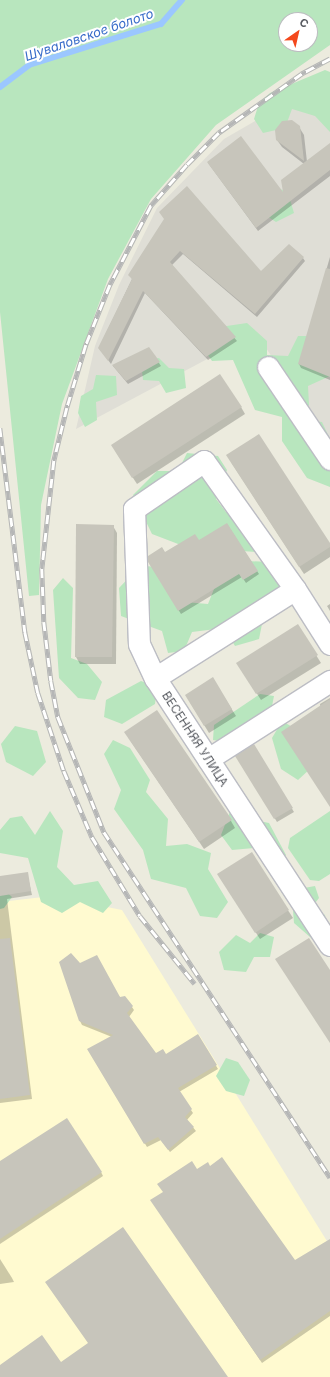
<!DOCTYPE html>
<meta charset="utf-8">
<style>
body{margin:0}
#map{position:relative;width:330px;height:1377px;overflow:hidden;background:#ecebde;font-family:Inter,sans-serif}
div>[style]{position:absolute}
.commercial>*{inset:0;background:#fffad0}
.industrial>*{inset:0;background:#dfded6}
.green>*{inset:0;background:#b8e6be}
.shadow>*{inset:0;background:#0003}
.stream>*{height:6px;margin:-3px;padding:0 3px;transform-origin:3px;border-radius:3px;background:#9bc7ff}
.building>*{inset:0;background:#c7c5bb}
.roads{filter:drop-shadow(1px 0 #bcbdc4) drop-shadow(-1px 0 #bcbdc4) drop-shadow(0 1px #bcbdc4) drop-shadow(0 -1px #bcbdc4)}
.minor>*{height:21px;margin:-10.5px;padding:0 10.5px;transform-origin:10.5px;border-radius:10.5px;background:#fff}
.rail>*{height:4.5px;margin-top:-2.25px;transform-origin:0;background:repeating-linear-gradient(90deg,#fff 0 9px,#b5b6b6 0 18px);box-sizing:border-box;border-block:1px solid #b5b6b6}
span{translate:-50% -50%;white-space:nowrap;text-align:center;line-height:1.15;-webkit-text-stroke:4px #fff;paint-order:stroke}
.street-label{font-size:12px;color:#585b61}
.water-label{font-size:13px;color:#386cc9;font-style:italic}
.north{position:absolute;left:278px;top:12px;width:40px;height:40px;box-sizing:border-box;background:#fff;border:1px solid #bcbdc0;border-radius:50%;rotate:34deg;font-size:11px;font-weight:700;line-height:16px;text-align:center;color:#585b61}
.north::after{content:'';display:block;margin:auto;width:14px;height:18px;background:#f4481d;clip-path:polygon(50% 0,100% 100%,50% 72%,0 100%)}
</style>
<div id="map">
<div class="commercial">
<div style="clip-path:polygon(52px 896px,122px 910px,330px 1246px,330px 1377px,0 1377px,0 902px)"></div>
</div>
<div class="industrial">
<div style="clip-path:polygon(330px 78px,330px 444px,256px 333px,76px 429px,95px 346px,119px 285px,157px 208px,224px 139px)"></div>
</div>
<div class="green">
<div style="clip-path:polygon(evenodd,0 0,330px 0,330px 45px,216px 125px,151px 199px,108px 279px,62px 404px,41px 505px,39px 595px,29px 596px,0 312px,0 0,286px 20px,310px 20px,310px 44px,286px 44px,286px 20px)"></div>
<div style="clip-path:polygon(325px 70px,330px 72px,330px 132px,315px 116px,292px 109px,285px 128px,263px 133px,254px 119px,259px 103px,270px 93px)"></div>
<div style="clip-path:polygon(271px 184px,288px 193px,294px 213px,276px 222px,256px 209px)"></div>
<div style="clip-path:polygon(247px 323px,267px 341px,267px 355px,288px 356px,298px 336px,325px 336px,330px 376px,308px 386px,309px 405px,297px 419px,322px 422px,330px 439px,330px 487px,307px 478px,282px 441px,282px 417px,255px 410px,233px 360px,212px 361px,201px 345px,213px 328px)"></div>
<div style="clip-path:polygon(159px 358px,169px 368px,184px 369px,186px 388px,166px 393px,159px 381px,143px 380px,141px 361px)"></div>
<div style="clip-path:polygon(96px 375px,116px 376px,117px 395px,96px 402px,97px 420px,85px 427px,78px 413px,81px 396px,93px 389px)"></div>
<div style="clip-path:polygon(187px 453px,218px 456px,227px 470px,216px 499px,226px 512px,248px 506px,256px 552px,186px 547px,152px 534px,133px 495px,157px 471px,178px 471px)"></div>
<div style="clip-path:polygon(246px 561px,271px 562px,272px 575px,283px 585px,264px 614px,259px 639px,235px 646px,224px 628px,192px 632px,184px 651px,168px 653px,162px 631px,121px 616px,119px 588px,140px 566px,165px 567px,185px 602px,208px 604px,216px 584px)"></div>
<div style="clip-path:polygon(63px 578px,73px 588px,71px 658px,87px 664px,102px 682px,95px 700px,78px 698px,59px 678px,53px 590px)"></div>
<div style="clip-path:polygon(141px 681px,157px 687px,155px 704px,122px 724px,104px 717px,106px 700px)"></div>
<div style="clip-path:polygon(260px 694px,274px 696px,271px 711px,225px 742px,213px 740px,214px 725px)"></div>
<div style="clip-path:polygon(282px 721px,301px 732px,311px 768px,298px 780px,281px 769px,272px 738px)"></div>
<div style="clip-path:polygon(15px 726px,37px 731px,46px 762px,33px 776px,6px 762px,1px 744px)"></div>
<div style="clip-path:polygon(113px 740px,130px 748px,150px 780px,146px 792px,168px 819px,166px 846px,187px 844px,211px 853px,208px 869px,228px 902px,217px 918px,200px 916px,186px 888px,151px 879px,143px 850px,114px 809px,121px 790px,104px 754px)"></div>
<div style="clip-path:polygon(231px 809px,254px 820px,269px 823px,286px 855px,278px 869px,267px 868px,254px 848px,232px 850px,221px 835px)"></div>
<div style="clip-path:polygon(50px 811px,63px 831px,57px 867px,74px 885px,98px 881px,112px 903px,103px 913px,80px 902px,62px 913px,41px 902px,28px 858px,0 853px,0 830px,10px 818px,22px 816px,35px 835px)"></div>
<div style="clip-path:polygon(330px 811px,330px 874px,319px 881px,310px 880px,288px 848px,290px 838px)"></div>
<div style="clip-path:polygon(0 886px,12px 897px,4px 908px,0 909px)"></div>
<div style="clip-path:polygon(315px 886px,319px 898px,312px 907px,325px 915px,328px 939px,318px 944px,294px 923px,292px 898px,304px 888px)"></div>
<div style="clip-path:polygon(260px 933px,274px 937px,270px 957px,254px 957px,246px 972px,224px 970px,219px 952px,236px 935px,250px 943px)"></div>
<div style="clip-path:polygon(226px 1058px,238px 1062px,250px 1080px,244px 1096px,226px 1091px,216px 1076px)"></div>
</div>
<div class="shadow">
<div style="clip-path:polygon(299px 127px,304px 135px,307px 162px,330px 145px,330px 176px,258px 231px,208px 163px,284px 195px,304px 164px,282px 147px,277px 140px)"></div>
<div style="clip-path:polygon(165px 220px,261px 273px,303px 258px,305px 261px,257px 317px,183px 254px,172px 265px,237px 341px,208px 360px,145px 293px,111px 364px,99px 348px,132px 279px,130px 275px)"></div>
<div style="clip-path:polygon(330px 257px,330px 380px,301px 368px,299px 364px)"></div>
<div style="clip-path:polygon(149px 348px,161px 366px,128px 384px,113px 366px)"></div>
<div style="clip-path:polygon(241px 407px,245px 414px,137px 484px,116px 452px)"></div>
<div style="clip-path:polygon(231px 462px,330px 545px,330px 557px,304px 574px)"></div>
<div style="clip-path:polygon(227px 524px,259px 574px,246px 583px,242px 577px,181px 614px,149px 562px,199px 542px)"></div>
<div style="clip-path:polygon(113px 526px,117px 533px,116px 664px,80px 664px,76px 657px)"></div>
<div style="clip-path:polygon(330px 604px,330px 611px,327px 606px)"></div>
<div style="clip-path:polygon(298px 626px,321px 663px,261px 700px,242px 670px)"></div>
<div style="clip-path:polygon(213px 679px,236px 716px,209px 733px,190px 702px)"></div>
<div style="clip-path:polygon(330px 698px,330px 792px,320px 704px)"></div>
<div style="clip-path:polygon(130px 740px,231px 821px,235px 828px,204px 849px)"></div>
<div style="clip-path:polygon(255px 748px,294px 812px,277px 822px,237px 756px)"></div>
<div style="clip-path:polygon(251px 853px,293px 918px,260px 939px,223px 882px)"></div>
<div style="clip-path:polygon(27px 873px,32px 895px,7px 899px,32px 1099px,0 1103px,0 877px)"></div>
<div style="clip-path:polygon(80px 964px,132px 1007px,134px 1010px,129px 1017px,156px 1054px,166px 1055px,198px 1036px,218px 1069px,179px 1092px,193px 1113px,187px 1120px,196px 1131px,170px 1152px,161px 1140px,147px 1147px,89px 1050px,112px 1037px,82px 1025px,80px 1021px)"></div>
<div style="clip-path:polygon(0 1162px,101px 1172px,103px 1176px,0 1244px)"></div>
<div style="clip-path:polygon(197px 1171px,295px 1262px,330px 1248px,330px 1316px,262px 1363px,154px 1204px)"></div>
<div style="clip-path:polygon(0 1259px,12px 1278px,14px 1282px,0 1284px)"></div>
</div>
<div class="stream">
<div style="left:0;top:87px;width:36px;rotate:-37deg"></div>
<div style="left:29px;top:65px;width:138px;rotate:-17.3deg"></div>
<div style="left:161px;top:24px;width:32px;rotate:-49deg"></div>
</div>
<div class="building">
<div style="clip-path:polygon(292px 120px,300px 126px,304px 161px,276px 140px,275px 130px,282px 121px)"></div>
<div style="clip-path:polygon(241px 136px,283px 192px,281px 180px,330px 143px,330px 170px,256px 228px,207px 162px)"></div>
<div style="clip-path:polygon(187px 186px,261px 271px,289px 244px,304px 257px,255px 314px,180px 251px,170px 262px,236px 337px,206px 357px,143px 291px,108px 361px,98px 348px,132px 279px,128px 275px,164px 219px,159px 212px)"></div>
<div style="clip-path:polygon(326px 268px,330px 269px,330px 377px,298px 364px)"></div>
<div style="clip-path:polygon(149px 347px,160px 362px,126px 381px,112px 365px)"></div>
<div style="clip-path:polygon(220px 374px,242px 407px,132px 478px,111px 445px)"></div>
<div style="clip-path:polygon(259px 434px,330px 543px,330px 547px,299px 567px,226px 455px)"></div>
<div style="clip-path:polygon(227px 523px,258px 571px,243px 580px,239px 574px,178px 611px,148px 562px,148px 556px,162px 547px,165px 552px,195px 534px,199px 540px)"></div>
<div style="clip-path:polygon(76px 524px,114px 525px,112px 657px,75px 657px)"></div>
<div style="clip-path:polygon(298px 624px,318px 655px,256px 694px,236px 663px)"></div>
<div style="clip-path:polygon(213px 677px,232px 709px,204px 726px,185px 695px)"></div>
<div style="clip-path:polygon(330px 699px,330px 807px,281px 732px)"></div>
<div style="clip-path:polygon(157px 710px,232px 820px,199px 842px,124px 732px)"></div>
<div style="clip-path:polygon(254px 744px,293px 808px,274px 819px,235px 756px)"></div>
<div style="clip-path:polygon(252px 852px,289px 910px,255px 933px,217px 874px)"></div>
<div style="clip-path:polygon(28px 872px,31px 891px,0 896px,0 876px)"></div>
<div style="clip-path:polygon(10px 938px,30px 1095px,0 1099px,0 939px)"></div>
<div style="clip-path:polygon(309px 938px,330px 970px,330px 1043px,275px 959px)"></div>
<div style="clip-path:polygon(71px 953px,80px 963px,97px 955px,120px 997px,125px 996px,133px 1006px,127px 1013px,156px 1053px,163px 1049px,166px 1054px,198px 1034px,217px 1065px,178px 1088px,192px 1109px,185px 1117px,194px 1127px,168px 1150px,158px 1137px,144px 1144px,87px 1049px,113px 1035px,79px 1021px,59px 962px)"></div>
<div style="clip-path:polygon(67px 1118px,102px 1172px,0 1239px,0 1161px)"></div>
<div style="clip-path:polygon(222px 1157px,295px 1260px,330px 1239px,330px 1311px,260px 1360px,150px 1200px,163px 1192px,157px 1184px,192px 1161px,197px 1169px,208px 1162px,210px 1166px)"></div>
<div style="clip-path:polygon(123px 1227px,228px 1377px,0 1377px,0 1365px,42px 1335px,61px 1362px,88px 1343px,45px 1282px)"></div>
</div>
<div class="roads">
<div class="minor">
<div style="left:268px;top:367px;width:111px;rotate:56deg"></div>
<div style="left:330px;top:644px;width:65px;rotate:-122.5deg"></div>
<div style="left:295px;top:589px;width:157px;rotate:-125.4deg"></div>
<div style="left:204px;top:461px;width:85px;rotate:145.6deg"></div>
<div style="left:134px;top:509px;width:135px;rotate:87.9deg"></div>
<div style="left:139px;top:644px;width:38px;rotate:65deg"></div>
<div style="left:155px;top:678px;width:319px;rotate:56.8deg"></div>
<div style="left:155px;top:678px;width:166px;rotate:-32.4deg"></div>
<div style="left:208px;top:759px;width:145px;rotate:-32.6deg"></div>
</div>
</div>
<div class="rail">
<div style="left:330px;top:59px;width:32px;rotate:152deg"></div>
<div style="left:302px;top:74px;width:102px;rotate:144.6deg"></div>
<div style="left:219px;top:133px;width:45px;rotate:135deg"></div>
<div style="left:187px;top:165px;width:55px;rotate:131.3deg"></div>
<div style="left:151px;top:206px;width:89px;rotate:117.4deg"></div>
<div style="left:110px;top:285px;width:65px;rotate:111.8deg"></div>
<div style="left:86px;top:345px;width:66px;rotate:106.8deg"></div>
<div style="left:67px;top:408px;width:55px;rotate:103.8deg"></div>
<div style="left:54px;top:461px;width:109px;rotate:96.3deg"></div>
<div style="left:42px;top:569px;width:53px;rotate:87.8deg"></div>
<div style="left:44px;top:622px;width:59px;rotate:83.2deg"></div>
<div style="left:51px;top:681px;width:37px;rotate:79deg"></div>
<div style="left:58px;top:717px;width:124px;rotate:68.2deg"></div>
<div style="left:104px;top:832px;width:413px;rotate:56.8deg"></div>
<div style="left:0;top:428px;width:206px;rotate:83deg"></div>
<div style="left:25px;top:632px;width:62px;rotate:78deg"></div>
<div style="left:38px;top:693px;width:82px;rotate:71.6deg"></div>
<div style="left:64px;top:771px;width:72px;rotate:67deg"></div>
<div style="left:92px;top:837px;width:92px;rotate:58.7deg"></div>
<div style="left:140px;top:916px;width:87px;rotate:51deg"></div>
</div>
<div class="street-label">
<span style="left:195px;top:739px;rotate:57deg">ВЕСЕННЯЯ УЛИЦА</span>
</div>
<div class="water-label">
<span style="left:89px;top:35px;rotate:-19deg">Шуваловское болото</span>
</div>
<div class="north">С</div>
</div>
